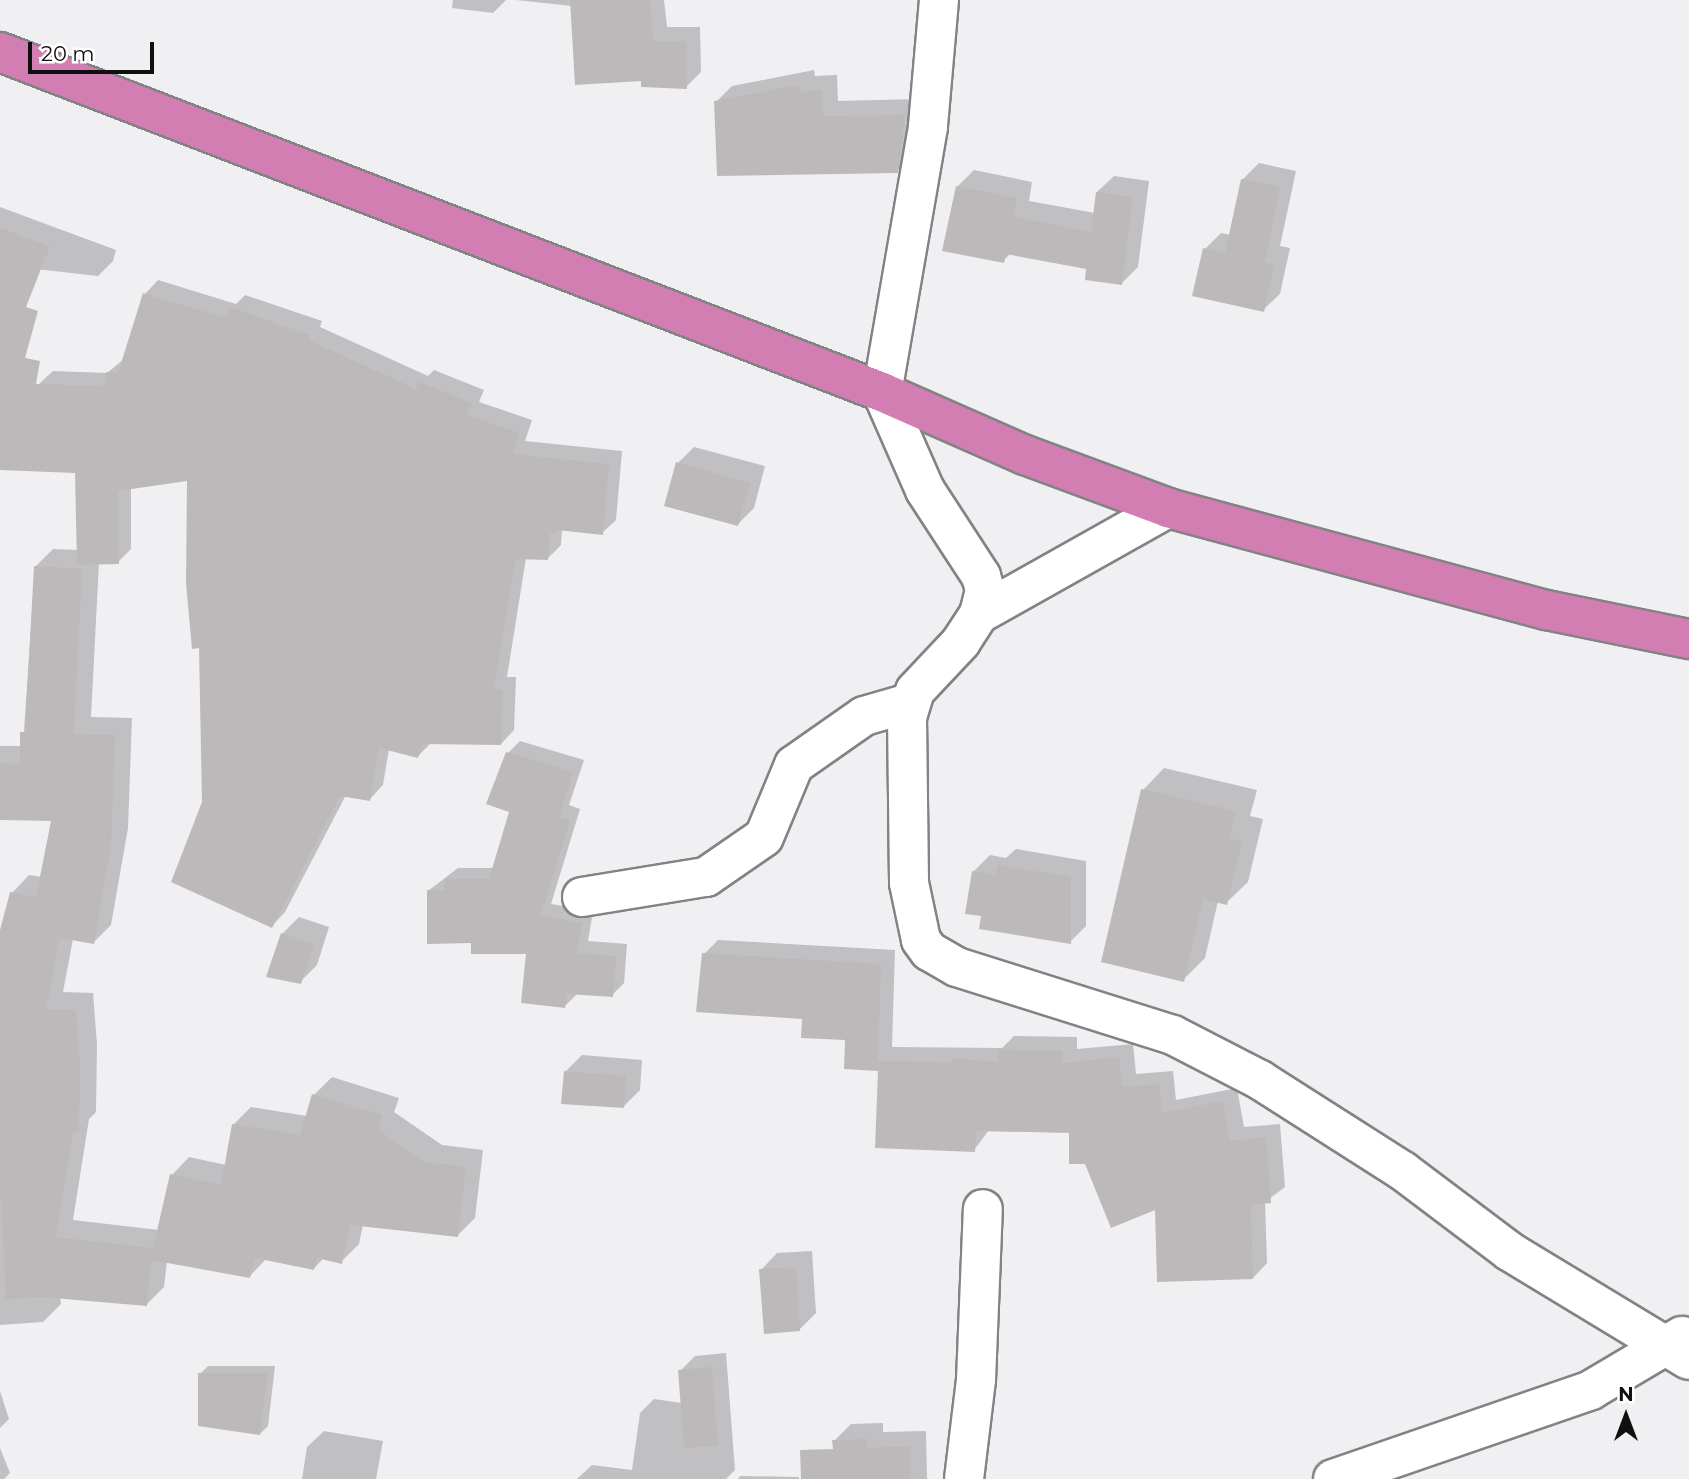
<!DOCTYPE html>
<style>
body{margin:0}
#map{position:relative;width:1689px;height:1479px;overflow:hidden;background:#f0eff2;font-family:Montserrat,sans-serif}
div>[style]{position:absolute}
.shadow>*{inset:0;background:#0003}
.building>*{inset:0;background:#bdb9bb}
.roads{filter:drop-shadow(2px 0 #838285) drop-shadow(-2px 0 #838285) drop-shadow(0 2px #838285) drop-shadow(0 -2px #838285)}
.minor>*{height:38px;margin:-19px;padding:0 19px;transform-origin:19px;border-radius:19px;background:#fff}
.highway>*{height:38px;margin:-19px;padding:0 19px;transform-origin:19px;border-radius:19px;background:#d37eb2}
span{translate:-50% -50%;white-space:nowrap;text-align:center;line-height:1.15;-webkit-text-stroke:5px #fff;paint-order:stroke}
.north{position:absolute;left:1591px;top:1381px;width:70px;height:70px;-webkit-text-stroke:5px #fff;paint-order:stroke;rotate:0deg;font-size:19px;font-weight:700;line-height:28px;text-align:center;color:#100f10}
.north::after{content:'';display:block;margin:auto;width:24px;height:32px;background:#100f10;clip-path:polygon(50% 0,100% 100%,50% 72%,0 100%)}
.scale{position:absolute;left:28px;top:42px;width:126px;height:32px;box-sizing:border-box;border:4px solid #100f10;border-top:0;padding-left:9px;font-size:21px;line-height:24px;white-space:nowrap;color:#100f10;-webkit-text-stroke:5px #fff;paint-order:stroke}
</style>
<div id="map">
<div class="shadow">
<div style="clip-path:polygon(453px 0,506px 0,493px 13px,452px 8px)"></div>
<div style="clip-path:polygon(516px 0,664px 0,667px 27px,700px 27px,701px 72px,686px 87px,643px 80px,572px 6px)"></div>
<div style="clip-path:polygon(814px 70px,815px 76px,837px 75px,838px 101px,920px 99px,913px 155px,897px 171px,716px 102px,732px 86px)"></div>
<div style="clip-path:polygon(1259px 163px,1296px 171px,1280px 246px,1290px 248px,1280px 294px,1263px 310px,1205px 249px,1221px 233px,1231px 235px,1242px 180px)"></div>
<div style="clip-path:polygon(974px 170px,1032px 182px,1029px 201px,1095px 213px,1097px 192px,1114px 176px,1149px 181px,1138px 267px,1122px 283px,1088px 268px,1011px 253px,1003px 261px,957px 187px)"></div>
<div style="clip-path:polygon(0 207px,116px 250px,113px 261px,98px 276px,0 265px)"></div>
<div style="clip-path:polygon(158px 280px,236px 304px,245px 295px,322px 321px,320px 327px,428px 376px,434px 370px,484px 390px,479px 402px,532px 420px,525px 441px,622px 451px,616px 520px,602px 533px,562px 529px,561px 545px,547px 559px,526px 558px,507px 677px,516px 677px,514px 730px,501px 744px,432px 742px,418px 756px,389px 749px,383px 785px,370px 799px,346px 795px,285px 912px,272px 926px,204px 803px,200px 646px,189px 479px,131px 487px,131px 549px,118px 562px,99px 563px,91px 717px,132px 718px,128px 828px,111px 925px,93px 943px,73px 939px,63px 992px,93px 993px,97px 1044px,96px 1112px,89px 1119px,73px 1220px,159px 1230px,172px 1175px,189px 1157px,226px 1165px,233px 1125px,251px 1107px,307px 1116px,314px 1095px,332px 1077px,399px 1098px,394px 1112px,442px 1145px,483px 1150px,475px 1218px,457px 1236px,363px 1225px,359px 1244px,341px 1262px,324px 1258px,314px 1268px,267px 1258px,250px 1276px,167px 1261px,164px 1287px,147px 1304px,60px 1297px,61px 1304px,43px 1322px,0 1325px,0 998px,12px 893px,29px 875px,42px 877px,53px 820px,0 818px,0 746px,23px 746px,35px 567px,53px 549px,78px 550px,77px 471px,39px 384px,53px 371px,107px 373px,124px 359px,145px 294px)"></div>
<div style="clip-path:polygon(694px 447px,765px 466px,754px 508px,738px 524px,678px 463px)"></div>
<div style="clip-path:polygon(520px 741px,584px 760px,569px 805px,580px 809px,551px 904px,593px 911px,588px 941px,627px 944px,624px 983px,612px 995px,577px 994px,565px 1006px,528px 953px,428px 891px,458px 868px,494px 868px,511px 811px,508px 753px)"></div>
<div style="clip-path:polygon(1164px 768px,1257px 790px,1250px 816px,1263px 819px,1248px 882px,1226px 903px,1218px 901px,1205px 958px,1183px 980px,1143px 790px)"></div>
<div style="clip-path:polygon(1016px 849px,1086px 861px,1086px 926px,1070px 942px,983px 915px,973px 872px,990px 855px,1006px 858px)"></div>
<div style="clip-path:polygon(299px 917px,329px 927px,317px 965px,300px 982px,268px 976px,283px 933px)"></div>
<div style="clip-path:polygon(718px 940px,895px 950px,892px 1047px,1002px 1048px,1014px 1036px,1077px 1037px,1077px 1049px,1133px 1044px,1136px 1074px,1173px 1071px,1176px 1100px,1237px 1088px,1244px 1127px,1280px 1124px,1285px 1187px,1265px 1202px,1267px 1263px,1253px 1278px,1157px 1208px,1071px 1131px,989px 1130px,974px 1150px,847px 1038px,803px 1017px,704px 954px)"></div>
<div style="clip-path:polygon(582px 1055px,642px 1060px,640px 1090px,623px 1107px,566px 1071px)"></div>
<div style="clip-path:polygon(812px 1251px,816px 1313px,799px 1330px,761px 1270px,777px 1253px)"></div>
<div style="clip-path:polygon(726px 1353px,735px 1470px,726px 1479px,577px 1479px,592px 1465px,632px 1470px,640px 1413px,654px 1399px,682px 1403px,680px 1371px,695px 1356px)"></div>
<div style="clip-path:polygon(208px 1366px,275px 1366px,268px 1426px,260px 1434px,200px 1374px)"></div>
<div style="clip-path:polygon(0 1391px,9px 1419px,0 1428px)"></div>
<div style="clip-path:polygon(883px 1423px,883px 1432px,926px 1431px,927px 1479px,835px 1479px,834px 1441px,851px 1424px)"></div>
<div style="clip-path:polygon(324px 1431px,383px 1441px,376px 1479px,302px 1479px,307px 1447px)"></div>
<div style="clip-path:polygon(0 1448px,10px 1473px,4px 1479px,0 1479px)"></div>
<div style="clip-path:polygon(740px 1476px,799px 1477px,799px 1479px,738px 1479px)"></div>
</div>
<div class="building">
<div style="clip-path:polygon(570px 0,650px 0,653px 41px,686px 41px,687px 89px,641px 87px,641px 81px,575px 85px)"></div>
<div style="clip-path:polygon(798px 85px,799px 92px,822px 90px,823px 116px,905px 115px,898px 173px,717px 176px,714px 101px)"></div>
<div style="clip-path:polygon(1241px 179px,1280px 187px,1265px 262px,1274px 265px,1264px 312px,1192px 296px,1203px 248px,1225px 253px)"></div>
<div style="clip-path:polygon(956px 186px,1017px 198px,1013px 217px,1091px 232px,1096px 192px,1133px 197px,1122px 285px,1085px 280px,1086px 269px,1006px 254px,1004px 263px,942px 251px)"></div>
<div style="clip-path:polygon(0 228px,50px 246px,26px 307px,38px 311px,25px 358px,40px 361px,36px 384px,104px 386px,106px 372px,118px 373px,143px 293px,226px 318px,230px 307px,310px 335px,308px 340px,416px 389px,419px 382px,472px 403px,467px 415px,519px 433px,513px 454px,609px 464px,603px 535px,557px 530px,557px 534px,550px 533px,548px 560px,516px 559px,494px 690px,503px 690px,501px 745px,422px 744px,418px 758px,379px 748px,370px 801px,340px 796px,272px 928px,171px 882px,202px 802px,199px 648px,192px 649px,186px 583px,187px 481px,118px 491px,119px 564px,77px 565px,75px 473px,0 470px)"></div>
<div style="clip-path:polygon(676px 462px,750px 483px,738px 526px,664px 506px)"></div>
<div style="clip-path:polygon(34px 566px,82px 569px,74px 734px,115px 735px,111px 847px,94px 944px,60px 938px,46px 1009px,76px 1010px,80px 1062px,79px 1132px,73px 1131px,56px 1237px,153px 1248px,170px 1174px,221px 1185px,232px 1124px,300px 1135px,312px 1094px,382px 1115px,378px 1130px,424px 1162px,466px 1167px,458px 1237px,350px 1225px,342px 1264px,317px 1258px,314px 1270px,255px 1258px,250px 1278px,151px 1260px,147px 1306px,42px 1297px,6px 1299px,0 1186px,0 930px,10px 892px,36px 897px,51px 821px,0 820px,0 763px,20px 764px,20px 732px,25px 732px)"></div>
<div style="clip-path:polygon(506px 752px,573px 772px,559px 817px,570px 820px,541px 915px,582px 923px,577px 953px,616px 956px,613px 997px,567px 994px,565px 1008px,521px 1003px,526px 954px,471px 954px,471px 943px,427px 944px,427px 890px,445px 890px,445px 879px,489px 879px,509px 812px,486px 804px)"></div>
<div style="clip-path:polygon(1141px 789px,1236px 811px,1229px 838px,1242px 841px,1227px 905px,1203px 899px,1184px 982px,1101px 962px)"></div>
<div style="clip-path:polygon(998px 865px,1071px 877px,1071px 944px,979px 929px,981px 916px,965px 914px,972px 871px,995px 875px)"></div>
<div style="clip-path:polygon(281px 933px,314px 944px,301px 984px,266px 977px)"></div>
<div style="clip-path:polygon(702px 953px,881px 964px,878px 1061px,951px 1062px,952px 1058px,998px 1062px,998px 1050px,1063px 1051px,1063px 1063px,1119px 1057px,1122px 1087px,1159px 1084px,1162px 1113px,1223px 1101px,1230px 1141px,1266px 1137px,1271px 1203px,1251px 1205px,1253px 1279px,1157px 1282px,1155px 1210px,1111px 1228px,1085px 1164px,1069px 1164px,1069px 1133px,976px 1131px,975px 1152px,875px 1148px,878px 1071px,844px 1069px,845px 1040px,801px 1038px,802px 1019px,696px 1012px)"></div>
<div style="clip-path:polygon(564px 1071px,626px 1076px,624px 1108px,561px 1104px)"></div>
<div style="clip-path:polygon(796px 1267px,800px 1331px,764px 1334px,759px 1269px)"></div>
<div style="clip-path:polygon(712px 1367px,718px 1446px,684px 1448px,678px 1370px)"></div>
<div style="clip-path:polygon(198px 1373px,268px 1373px,260px 1435px,198px 1426px)"></div>
<div style="clip-path:polygon(867px 1439px,867px 1448px,910px 1446px,911px 1479px,801px 1479px,800px 1450px,833px 1449px,832px 1440px)"></div>
</div>
<div class="roads">
<div class="minor">
<div style="left:939px;top:0;width:127px;rotate:95deg"></div>
<div style="left:928px;top:127px;width:269px;rotate:99.8deg"></div>
<div style="left:882px;top:392px;width:107px;rotate:66.3deg"></div>
<div style="left:925px;top:490px;width:103px;rotate:56.9deg"></div>
<div style="left:981px;top:576px;width:15px;rotate:74deg"></div>
<div style="left:985px;top:590px;width:25px;rotate:104deg"></div>
<div style="left:1168px;top:508px;width:217px;rotate:150.7deg"></div>
<div style="left:979px;top:614px;width:33px;rotate:123deg"></div>
<div style="left:961px;top:642px;width:67px;rotate:133.2deg"></div>
<div style="left:915px;top:691px;width:27px;rotate:107deg"></div>
<div style="left:907px;top:717px;width:166px;rotate:89.3deg"></div>
<div style="left:909px;top:883px;width:58px;rotate:78.1deg"></div>
<div style="left:921px;top:940px;width:14px;rotate:54deg"></div>
<div style="left:929px;top:951px;width:32px;rotate:30deg"></div>
<div style="left:957px;top:967px;width:226px;rotate:17.5deg"></div>
<div style="left:1173px;top:1035px;width:98px;rotate:27.3deg"></div>
<div style="left:1260px;top:1080px;width:169px;rotate:32.5deg"></div>
<div style="left:1403px;top:1171px;width:133px;rotate:37deg"></div>
<div style="left:1509px;top:1251px;width:210px;rotate:31.2deg"></div>
<div style="left:582px;top:897px;width:126px;rotate:-9.2deg"></div>
<div style="left:706px;top:877px;width:70px;rotate:-34.6deg"></div>
<div style="left:764px;top:837px;width:78px;rotate:-67.4deg"></div>
<div style="left:794px;top:765px;width:85px;rotate:-35deg"></div>
<div style="left:864px;top:716px;width:47px;rotate:-16.1deg"></div>
<div style="left:964px;top:1479px;width:100px;rotate:-83.1deg"></div>
<div style="left:976px;top:1380px;width:171px;rotate:-87.7deg"></div>
<div style="left:1333px;top:1479px;width:273px;rotate:-19deg"></div>
<div style="left:1591px;top:1390px;width:106px;rotate:-30.7deg"></div>
</div>
<div class="highway">
<div style="left:0;top:52px;width:945px;rotate:21.08deg"></div>
<div style="left:882px;top:392px;width:156px;rotate:23.8deg"></div>
<div style="left:1025px;top:455px;width:153px;rotate:20.3deg"></div>
<div style="left:1168px;top:508px;width:392px;rotate:15.1deg"></div>
<div style="left:1546px;top:610px;width:146px;rotate:11.5deg"></div>
</div>
</div>
<div class="north">N</div>
<div class="scale">20 m</div>
</div>
